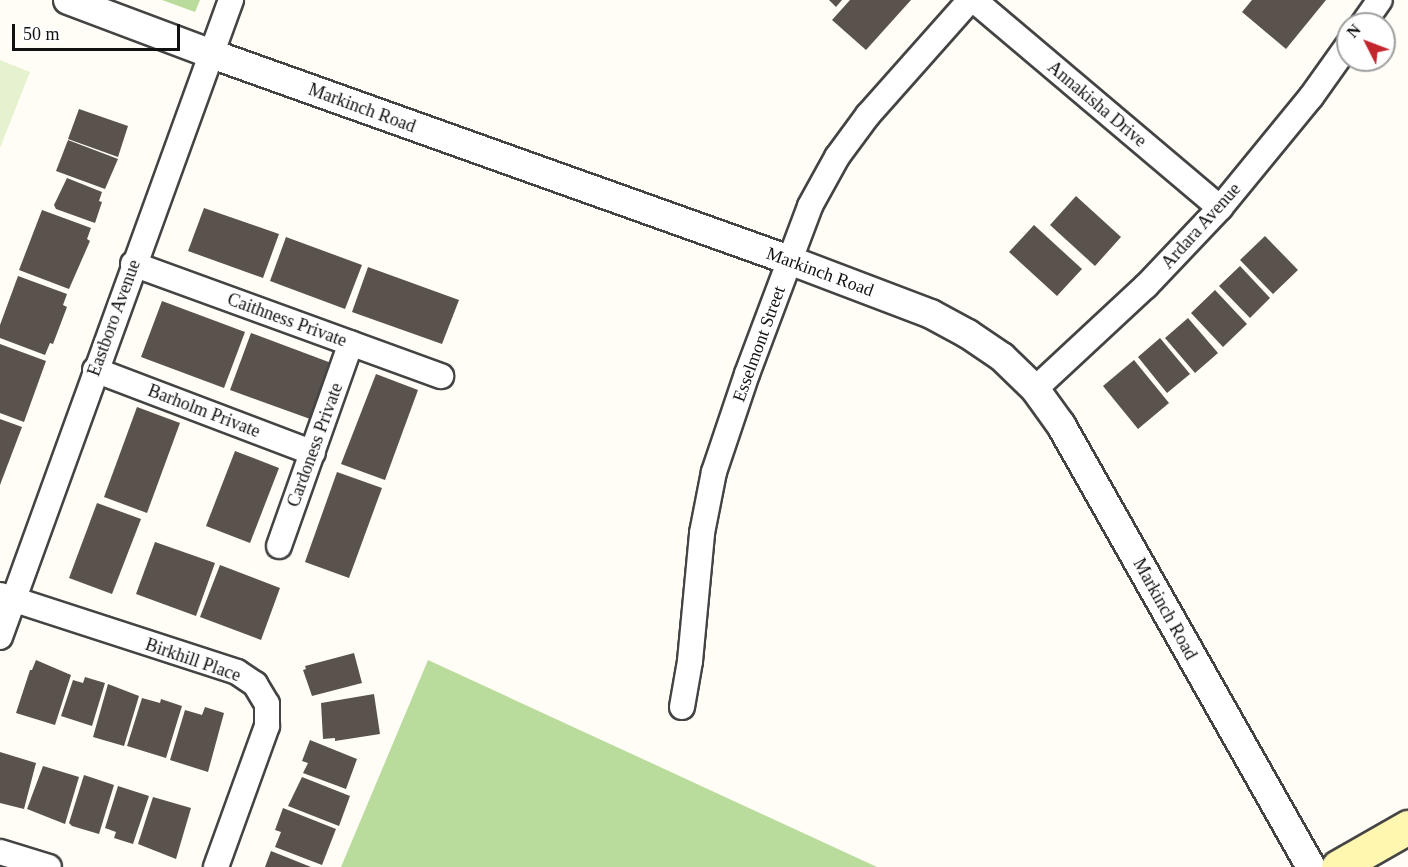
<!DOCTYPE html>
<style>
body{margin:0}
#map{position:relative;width:1408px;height:867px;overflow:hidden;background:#fffdf5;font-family:"Times New Roman",serif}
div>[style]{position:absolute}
.forest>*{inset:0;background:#b9dc9c}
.pitch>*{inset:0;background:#e6f2cf}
.building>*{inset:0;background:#5a524d}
.roads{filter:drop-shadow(2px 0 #444) drop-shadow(-2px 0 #444) drop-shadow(0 2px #444) drop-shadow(0 -2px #444)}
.minor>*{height:24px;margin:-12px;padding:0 12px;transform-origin:12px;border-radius:12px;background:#fff}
.tertiary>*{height:28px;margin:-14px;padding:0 14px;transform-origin:14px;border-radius:14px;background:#fff}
.secondary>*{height:33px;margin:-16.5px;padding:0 16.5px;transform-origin:16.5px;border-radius:16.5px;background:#fff6b0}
span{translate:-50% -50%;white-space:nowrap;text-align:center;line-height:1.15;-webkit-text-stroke:6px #fff;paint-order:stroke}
.street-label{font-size:18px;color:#111}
.north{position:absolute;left:1336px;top:12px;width:60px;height:60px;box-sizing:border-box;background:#fff;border:2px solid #a0a0a0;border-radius:50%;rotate:312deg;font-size:16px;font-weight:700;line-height:24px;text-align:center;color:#111}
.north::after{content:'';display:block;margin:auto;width:21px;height:27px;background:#c4262e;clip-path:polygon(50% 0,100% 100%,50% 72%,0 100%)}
.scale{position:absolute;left:12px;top:24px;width:168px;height:27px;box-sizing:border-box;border:3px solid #111;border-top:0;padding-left:8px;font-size:18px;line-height:21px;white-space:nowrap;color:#111;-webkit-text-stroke:4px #fff;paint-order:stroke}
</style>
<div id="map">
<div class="forest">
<div style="clip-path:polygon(162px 0,200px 0,195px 12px)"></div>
<div style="clip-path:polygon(428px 660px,877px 867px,341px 867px)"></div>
</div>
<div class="pitch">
<div style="clip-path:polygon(0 60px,30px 72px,0 148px)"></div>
</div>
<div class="building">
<div style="clip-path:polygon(829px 0,842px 0,836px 7px)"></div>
<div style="clip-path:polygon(850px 0,911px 0,866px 50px,832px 20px)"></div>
<div style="clip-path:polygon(1252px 0,1326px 0,1286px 49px,1242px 12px)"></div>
<div style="clip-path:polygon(79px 109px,128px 126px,118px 157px,68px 139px)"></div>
<div style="clip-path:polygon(68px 140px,118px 159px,105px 189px,56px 171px)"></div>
<div style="clip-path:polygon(67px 178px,102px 192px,99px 201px,102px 202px,95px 223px,56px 209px,54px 205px)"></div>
<div style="clip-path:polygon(1076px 196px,1121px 237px,1095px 266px,1050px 225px)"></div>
<div style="clip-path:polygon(204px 208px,279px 234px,263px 278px,188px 251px)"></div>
<div style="clip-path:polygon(42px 210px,91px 228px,87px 239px,90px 241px,69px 289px,19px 270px)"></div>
<div style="clip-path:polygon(1034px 225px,1082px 269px,1057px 296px,1009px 252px)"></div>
<div style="clip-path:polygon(1265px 236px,1298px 270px,1273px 294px,1240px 260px)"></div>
<div style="clip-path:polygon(286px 237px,362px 265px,345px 309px,270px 281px)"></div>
<div style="clip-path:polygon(1240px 266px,1270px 298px,1250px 318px,1219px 286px)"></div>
<div style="clip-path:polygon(368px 267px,459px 300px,442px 344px,352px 312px)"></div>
<div style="clip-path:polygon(18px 276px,67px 294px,63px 305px,67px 307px,53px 344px,50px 343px,45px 355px,0 338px,0 325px)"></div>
<div style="clip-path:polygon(1215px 290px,1247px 324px,1223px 347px,1191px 313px)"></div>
<div style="clip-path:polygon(162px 301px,245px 332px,224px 388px,141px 357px)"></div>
<div style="clip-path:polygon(1188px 318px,1218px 353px,1195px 373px,1165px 338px)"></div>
<div style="clip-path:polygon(251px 333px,334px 364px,313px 420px,230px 390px)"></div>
<div style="clip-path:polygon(1160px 338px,1190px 374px,1167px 393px,1138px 357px)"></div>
<div style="clip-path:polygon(0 344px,46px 361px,24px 422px,0 413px)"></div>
<div style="clip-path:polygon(1134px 360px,1169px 403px,1138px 429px,1103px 386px)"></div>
<div style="clip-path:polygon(376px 374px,418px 390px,385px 480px,341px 464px)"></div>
<div style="clip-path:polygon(137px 407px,180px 423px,147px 513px,104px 497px)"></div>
<div style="clip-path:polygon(0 419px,22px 427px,0 485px)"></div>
<div style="clip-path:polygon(235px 451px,279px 468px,250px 543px,206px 526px)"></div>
<div style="clip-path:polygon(337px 472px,382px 488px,349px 578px,305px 562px)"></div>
<div style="clip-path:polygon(97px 503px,141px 519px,112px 594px,69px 578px)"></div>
<div style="clip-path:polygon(155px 542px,215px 563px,196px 616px,136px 594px)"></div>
<div style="clip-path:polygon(220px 565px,280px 588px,261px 640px,200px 617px)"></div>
<div style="clip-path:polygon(354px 653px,362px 683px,312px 696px,303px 670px,306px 669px,305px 666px)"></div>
<div style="clip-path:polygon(36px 660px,71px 675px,55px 725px,16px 713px,30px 670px,32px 670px)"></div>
<div style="clip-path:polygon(85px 677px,105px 683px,92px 726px,61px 716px,73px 680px,83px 683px)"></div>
<div style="clip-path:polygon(108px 684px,139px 696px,124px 746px,93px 737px)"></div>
<div style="clip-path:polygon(374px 694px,380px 734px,335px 741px,335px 738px,323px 739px,321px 703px)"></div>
<div style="clip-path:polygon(142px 698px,160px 703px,161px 699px,182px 706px,166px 758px,127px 746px)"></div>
<div style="clip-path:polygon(205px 707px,224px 713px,208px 772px,170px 760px,185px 710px,202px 715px)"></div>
<div style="clip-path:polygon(310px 740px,357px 759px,346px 789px,303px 773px,308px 763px,302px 761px)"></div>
<div style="clip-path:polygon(0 752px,36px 763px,24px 809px,0 803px)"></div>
<div style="clip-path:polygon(43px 766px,79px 777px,65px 824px,27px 809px)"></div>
<div style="clip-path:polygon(84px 775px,114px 785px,99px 834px,72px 826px,69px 823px)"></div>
<div style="clip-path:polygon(302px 777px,350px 796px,339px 826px,288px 806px)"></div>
<div style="clip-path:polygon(118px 786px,149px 796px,133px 844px,114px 838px,116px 832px,105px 828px)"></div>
<div style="clip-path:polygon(153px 797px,191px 808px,176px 859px,138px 844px)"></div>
<div style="clip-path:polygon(283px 808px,336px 829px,322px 865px,275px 847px,281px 832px,275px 830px)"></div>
<div style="clip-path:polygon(271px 851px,311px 867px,265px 867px)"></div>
</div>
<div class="roads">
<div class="minor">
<div style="left:974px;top:0;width:322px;rotate:40.2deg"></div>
<div style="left:1363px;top:24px;width:29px;rotate:-55deg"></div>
<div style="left:133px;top:264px;width:328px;rotate:20deg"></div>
<div style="left:95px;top:370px;width:233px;rotate:20.8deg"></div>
<div style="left:1035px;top:389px;width:151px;rotate:-42.9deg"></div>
<div style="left:1146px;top:286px;width:108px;rotate:-46.5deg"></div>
<div style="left:1220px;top:208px;width:144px;rotate:-50.7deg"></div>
<div style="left:1311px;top:97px;width:64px;rotate:-54.6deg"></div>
<div style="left:279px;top:546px;width:215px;rotate:-70.5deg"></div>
<div style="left:0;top:595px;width:249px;rotate:18deg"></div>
<div style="left:237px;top:672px;width:22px;rotate:34deg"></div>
<div style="left:255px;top:684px;width:23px;rotate:59deg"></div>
<div style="left:267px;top:704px;width:22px;rotate:90deg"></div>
<div style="left:267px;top:726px;width:150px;rotate:109.9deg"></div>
<div style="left:0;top:637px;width:678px;rotate:-70.07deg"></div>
<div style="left:682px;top:707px;width:47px;rotate:-80.1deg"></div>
<div style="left:690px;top:661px;width:129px;rotate:-84.6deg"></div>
<div style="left:702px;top:533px;width:62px;rotate:-78.9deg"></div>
<div style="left:714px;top:472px;width:103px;rotate:-71.4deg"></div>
<div style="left:747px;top:374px;width:179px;rotate:-69.4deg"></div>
<div style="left:810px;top:206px;width:56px;rotate:-61.1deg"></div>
<div style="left:837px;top:157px;width:52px;rotate:-53.6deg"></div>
<div style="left:868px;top:115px;width:154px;rotate:-48.4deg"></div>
<div style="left:0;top:852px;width:51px;rotate:17deg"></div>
</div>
<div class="tertiary">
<div style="left:68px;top:0;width:151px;rotate:20.6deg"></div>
<div style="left:209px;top:53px;width:616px;rotate:19.64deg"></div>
<div style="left:789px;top:260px;width:152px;rotate:20.8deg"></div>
<div style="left:931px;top:314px;width:42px;rotate:28.4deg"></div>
<div style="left:968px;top:334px;width:41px;rotate:34.1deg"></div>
<div style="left:1002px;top:357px;width:46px;rotate:44.1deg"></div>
<div style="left:1035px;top:389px;width:44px;rotate:54.2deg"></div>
<div style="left:1061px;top:425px;width:508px;rotate:60.51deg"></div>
</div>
<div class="secondary">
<div style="left:1338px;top:867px;width:81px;rotate:-29.7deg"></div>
</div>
</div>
<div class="street-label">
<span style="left:1097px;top:104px;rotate:40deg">Annakisha Drive</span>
<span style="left:362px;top:108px;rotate:20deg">Markinch Road</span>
<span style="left:1201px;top:226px;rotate:-48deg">Ardara Avenue</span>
<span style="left:820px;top:272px;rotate:20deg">Markinch Road</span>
<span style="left:114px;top:318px;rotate:-70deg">Eastboro Avenue</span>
<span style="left:287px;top:320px;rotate:20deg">Caithness Private</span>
<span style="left:759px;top:344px;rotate:-70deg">Esselmont Street</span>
<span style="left:204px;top:411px;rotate:21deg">Barholm Private</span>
<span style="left:315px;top:445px;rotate:-70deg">Cardoness Private</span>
<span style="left:1165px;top:609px;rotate:61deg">Markinch Road</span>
<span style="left:193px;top:660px;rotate:19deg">Birkhill Place</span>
</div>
<div class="north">N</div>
<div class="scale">50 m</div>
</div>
